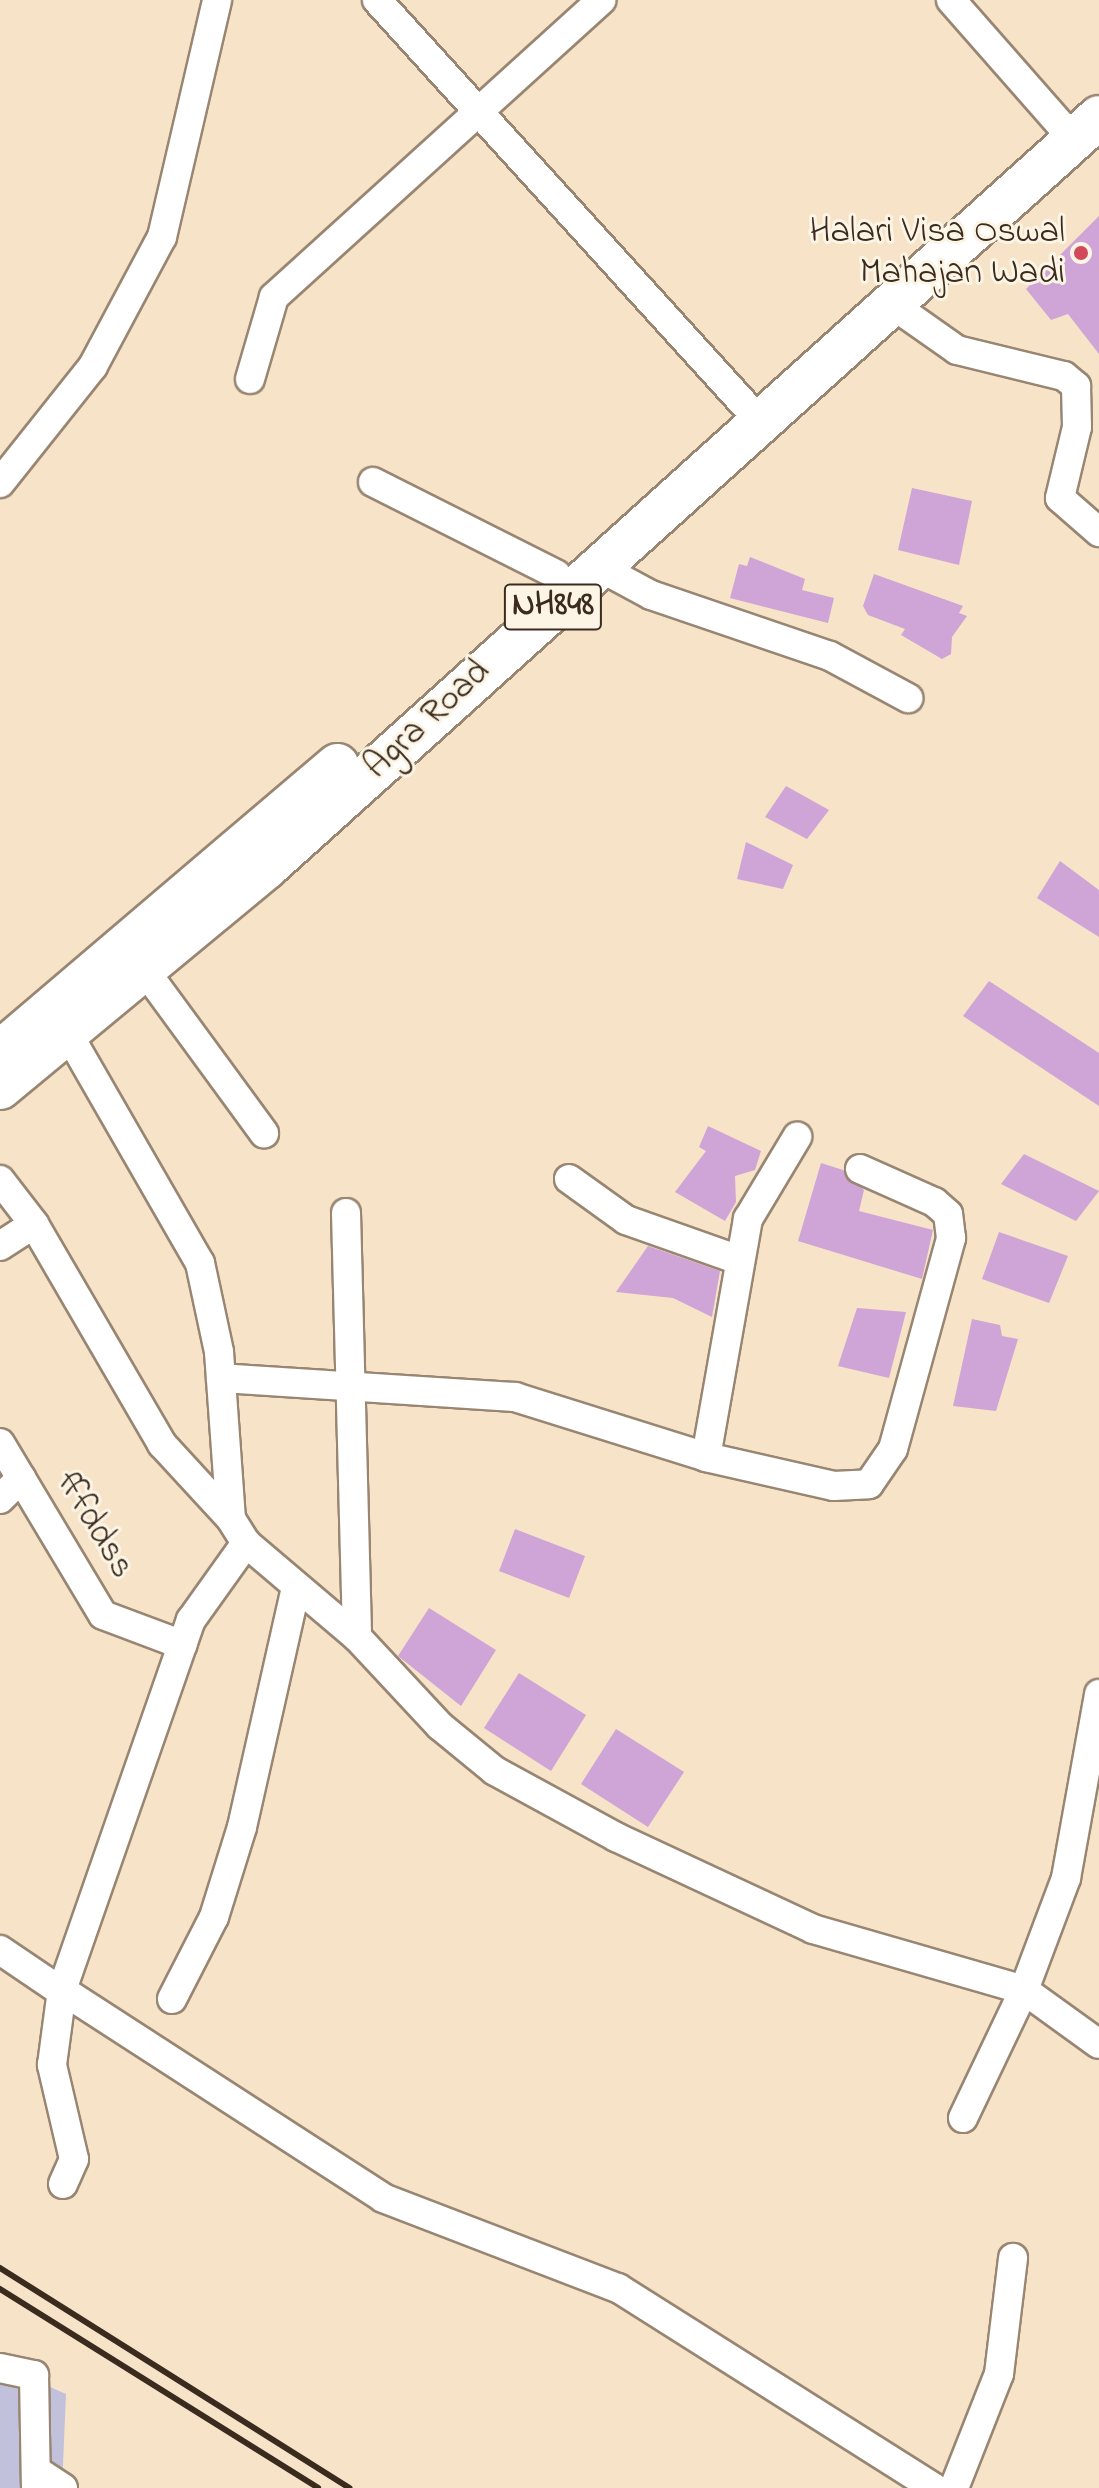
<!DOCTYPE html>
<style>
body{margin:0}
#map{position:relative;width:1099px;height:2488px;overflow:hidden;background:#f6e3c8;font-family:"Indie Flower",sans-serif}
div>[style]{position:absolute}
.industrial>*{inset:0;background:#c2c1dc}
.building>*{inset:0;background:#cea5d6}
.roads{filter:drop-shadow(2px 0 #988673) drop-shadow(-2px 0 #988673) drop-shadow(0 2px #988673) drop-shadow(0 -2px #988673)}
.minor>*{height:28px;margin:-14px;padding:0 14px;transform-origin:14px;border-radius:14px;background:#fff}
.highway>*{height:42px;margin:-21px;padding:0 21px;transform-origin:21px;border-radius:21px;background:#fff}
.rail>*{height:6px;margin:-3px;padding:0 3px;transform-origin:3px;border-radius:3px;background:#3b2a1e}
.dots>*{width:22px;height:22px;translate:-50% -50%;box-sizing:border-box;border:4px solid #fcf5e5;border-radius:50%}
span{translate:-50% -50%;white-space:nowrap;text-align:center;line-height:1.15;-webkit-text-stroke:6px #fcf5e5;paint-order:stroke}
.shield-label span{padding:2px 6px;background:#fcf5e5;border:2px solid;border-radius:6px;-webkit-text-stroke-width:0}
.shield-label{font-size:34px;color:#3b2a1e;font-weight:700}
.poi-label{font-size:36px;color:#3b2a1e}
.right{translate:-100% -50%;text-align:right}
.street-label{font-size:36px;color:#3b2a1e}
</style>
<div id="map">
<div class="industrial">
<div style="clip-path:polygon(0 2365px,66px 2394px,62px 2488px,0 2488px)"></div>
</div>
<div class="building">
<div style="clip-path:polygon(1099px 216px,1099px 354px,1068px 314px,1051px 320px,1026px 289px)"></div>
<div style="clip-path:polygon(912px 488px,972px 501px,959px 565px,898px 550px)"></div>
<div style="clip-path:polygon(750px 557px,805px 579px,802px 590px,834px 598px,828px 623px,730px 598px,739px 564px,747px 566px)"></div>
<div style="clip-path:polygon(874px 574px,963px 606px,959px 613px,967px 616px,952px 637px,951px 654px,942px 659px,901px 635px,905px 629px,868px 615px,863px 606px)"></div>
<div style="clip-path:polygon(786px 786px,829px 810px,807px 839px,765px 817px)"></div>
<div style="clip-path:polygon(746px 842px,793px 865px,783px 889px,737px 879px)"></div>
<div style="clip-path:polygon(1060px 861px,1099px 890px,1099px 937px,1037px 898px)"></div>
<div style="clip-path:polygon(989px 981px,1099px 1053px,1099px 1106px,963px 1016px)"></div>
<div style="clip-path:polygon(708px 1126px,761px 1151px,755px 1170px,735px 1176px,736px 1202px,725px 1221px,675px 1192px,706px 1151px,699px 1147px)"></div>
<div style="clip-path:polygon(1024px 1154px,1099px 1191px,1076px 1221px,1001px 1184px)"></div>
<div style="clip-path:polygon(821px 1163px,843px 1170px,864px 1190px,859px 1211px,933px 1230px,922px 1279px,798px 1241px)"></div>
<div style="clip-path:polygon(999px 1232px,1068px 1256px,1049px 1303px,982px 1279px)"></div>
<div style="clip-path:polygon(648px 1246px,720px 1271px,712px 1317px,673px 1298px,616px 1292px)"></div>
<div style="clip-path:polygon(857px 1308px,906px 1312px,889px 1378px,838px 1366px)"></div>
<div style="clip-path:polygon(972px 1319px,1000px 1325px,1002px 1336px,1018px 1339px,996px 1411px,953px 1406px)"></div>
<div style="clip-path:polygon(515px 1529px,585px 1556px,569px 1598px,499px 1571px)"></div>
<div style="clip-path:polygon(429px 1608px,496px 1650px,461px 1706px,398px 1656px)"></div>
<div style="clip-path:polygon(519px 1673px,586px 1715px,551px 1771px,484px 1728px)"></div>
<div style="clip-path:polygon(616px 1729px,684px 1772px,648px 1827px,581px 1784px)"></div>
</div>
<div class="roads">
<div class="minor">
<div style="left:377px;top:0;width:547px;rotate:47.74deg"></div>
<div style="left:951px;top:0;width:165px;rotate:48.7deg"></div>
<div style="left:893px;top:305px;width:78px;rotate:35.1deg"></div>
<div style="left:957px;top:350px;width:110px;rotate:13.7deg"></div>
<div style="left:1064px;top:376px;width:16px;rotate:40deg"></div>
<div style="left:1076px;top:386px;width:41px;rotate:88.6deg"></div>
<div style="left:1077px;top:427px;width:73px;rotate:103.5deg"></div>
<div style="left:1060px;top:498px;width:52px;rotate:41.1deg"></div>
<div style="left:250px;top:379px;width:85px;rotate:-73.7deg"></div>
<div style="left:274px;top:297px;width:442px;rotate:-42.2deg"></div>
<div style="left:373px;top:482px;width:205px;rotate:26.7deg"></div>
<div style="left:0;top:483px;width:149px;rotate:-51.5deg"></div>
<div style="left:93px;top:366px;width:146px;rotate:-61.9deg"></div>
<div style="left:162px;top:237px;width:243px;rotate:-76.9deg"></div>
<div style="left:599px;top:567px;width:59px;rotate:28.3deg"></div>
<div style="left:651px;top:595px;width:189px;rotate:18.8deg"></div>
<div style="left:830px;top:656px;width:89px;rotate:28.3deg"></div>
<div style="left:146px;top:972px;width:200px;rotate:53.8deg"></div>
<div style="left:59px;top:1018px;width:283px;rotate:60.1deg"></div>
<div style="left:200px;top:1263px;width:91px;rotate:77.9deg"></div>
<div style="left:219px;top:1352px;width:167px;rotate:85.9deg"></div>
<div style="left:231px;top:1519px;width:28px;rotate:58deg"></div>
<div style="left:246px;top:1543px;width:145px;rotate:40.3deg"></div>
<div style="left:357px;top:1637px;width:122px;rotate:47deg"></div>
<div style="left:440px;top:1726px;width:71px;rotate:39.3deg"></div>
<div style="left:495px;top:1771px;width:138px;rotate:28.6deg"></div>
<div style="left:616px;top:1837px;width:217px;rotate:25deg"></div>
<div style="left:813px;top:1929px;width:220px;rotate:16.1deg"></div>
<div style="left:1024px;top:1990px;width:92px;rotate:35.8deg"></div>
<div style="left:569px;top:1179px;width:70px;rotate:35.7deg"></div>
<div style="left:626px;top:1220px;width:120px;rotate:19.5deg"></div>
<div style="left:0;top:1180px;width:56px;rotate:52.3deg"></div>
<div style="left:34px;top:1224px;width:255px;rotate:59.8deg"></div>
<div style="left:162px;top:1444px;width:102px;rotate:47.4deg"></div>
<div style="left:346px;top:1213px;width:424px;rotate:88.5deg"></div>
<div style="left:0;top:1246px;width:40px;rotate:-32.9deg"></div>
<div style="left:221px;top:1378px;width:295px;rotate:3.7deg"></div>
<div style="left:515px;top:1397px;width:200px;rotate:17.4deg"></div>
<div style="left:706px;top:1457px;width:131px;rotate:12.8deg"></div>
<div style="left:834px;top:1486px;width:35px;rotate:-3deg"></div>
<div style="left:869px;top:1484px;width:42px;rotate:-55.6deg"></div>
<div style="left:893px;top:1449px;width:219px;rotate:-74.6deg"></div>
<div style="left:951px;top:1238px;width:24px;rotate:-97deg"></div>
<div style="left:948px;top:1214px;width:18px;rotate:-139deg"></div>
<div style="left:934px;top:1202px;width:81px;rotate:-156deg"></div>
<div style="left:0;top:1443px;width:200px;rotate:59.1deg"></div>
<div style="left:103px;top:1615px;width:85px;rotate:20.6deg"></div>
<div style="left:706px;top:1457px;width:242px;rotate:-80deg"></div>
<div style="left:748px;top:1219px;width:96px;rotate:-59.1deg"></div>
<div style="left:0;top:1499px;width:30px;rotate:-45deg"></div>
<div style="left:0;top:1950px;width:75px;rotate:34.1deg"></div>
<div style="left:62px;top:1990px;width:382px;rotate:32.9deg"></div>
<div style="left:383px;top:2198px;width:252px;rotate:21deg"></div>
<div style="left:618px;top:2288px;width:374px;rotate:32.3deg"></div>
<div style="left:172px;top:1999px;width:92px;rotate:-62.9deg"></div>
<div style="left:214px;top:1917px;width:94px;rotate:-72.7deg"></div>
<div style="left:242px;top:1827px;width:242px;rotate:-77.3deg"></div>
<div style="left:963px;top:2118px;width:142px;rotate:-64.5deg"></div>
<div style="left:1024px;top:1990px;width:120px;rotate:-69.4deg"></div>
<div style="left:1066px;top:1878px;width:187px;rotate:-79.8deg"></div>
<div style="left:63px;top:2184px;width:27px;rotate:-66deg"></div>
<div style="left:74px;top:2159px;width:97px;rotate:-103.2deg"></div>
<div style="left:52px;top:2065px;width:76px;rotate:-82.4deg"></div>
<div style="left:62px;top:1990px;width:392px;rotate:-70.8deg"></div>
<div style="left:191px;top:1620px;width:95px;rotate:-54.5deg"></div>
<div style="left:0;top:2368px;width:35px;rotate:12deg"></div>
<div style="left:34px;top:2375px;width:113px;rotate:89deg"></div>
<div style="left:37px;top:2471px;width:31px;rotate:33deg"></div>
<div style="left:954px;top:2488px;width:123px;rotate:-68.5deg"></div>
<div style="left:999px;top:2374px;width:117px;rotate:-83.1deg"></div>
</div>
<div class="highway">
<div style="left:0;top:1052px;width:443px;rotate:-40.4deg"></div>
<div style="left:0;top:1088px;width:347px;rotate:-39.6deg"></div>
<div style="left:267px;top:867px;width:1120px;rotate:-42.03deg"></div>
</div>
</div>
<div class="rail">
<div style="left:0;top:2268px;width:413px;rotate:32.2deg"></div>
<div style="left:0;top:2289px;width:375px;rotate:32deg"></div>
</div>
<div class="dots">
<div style="left:1081px;top:253px;background:#d1495b"></div>
</div>
<div class="shield-label">
<span style="left:553px;top:607px">NH848</span>
</div>
<div class="poi-label">
<span class="right" style="left:1065px;top:253px">Halari Visa Oswal<br>Mahajan Wadi</span>
</div>
<div class="street-label">
<span style="left:428px;top:720px;rotate:-43deg">Agra Road</span>
<span style="left:94px;top:1525px;rotate:59deg">fffddss</span>
</div>
</div>
